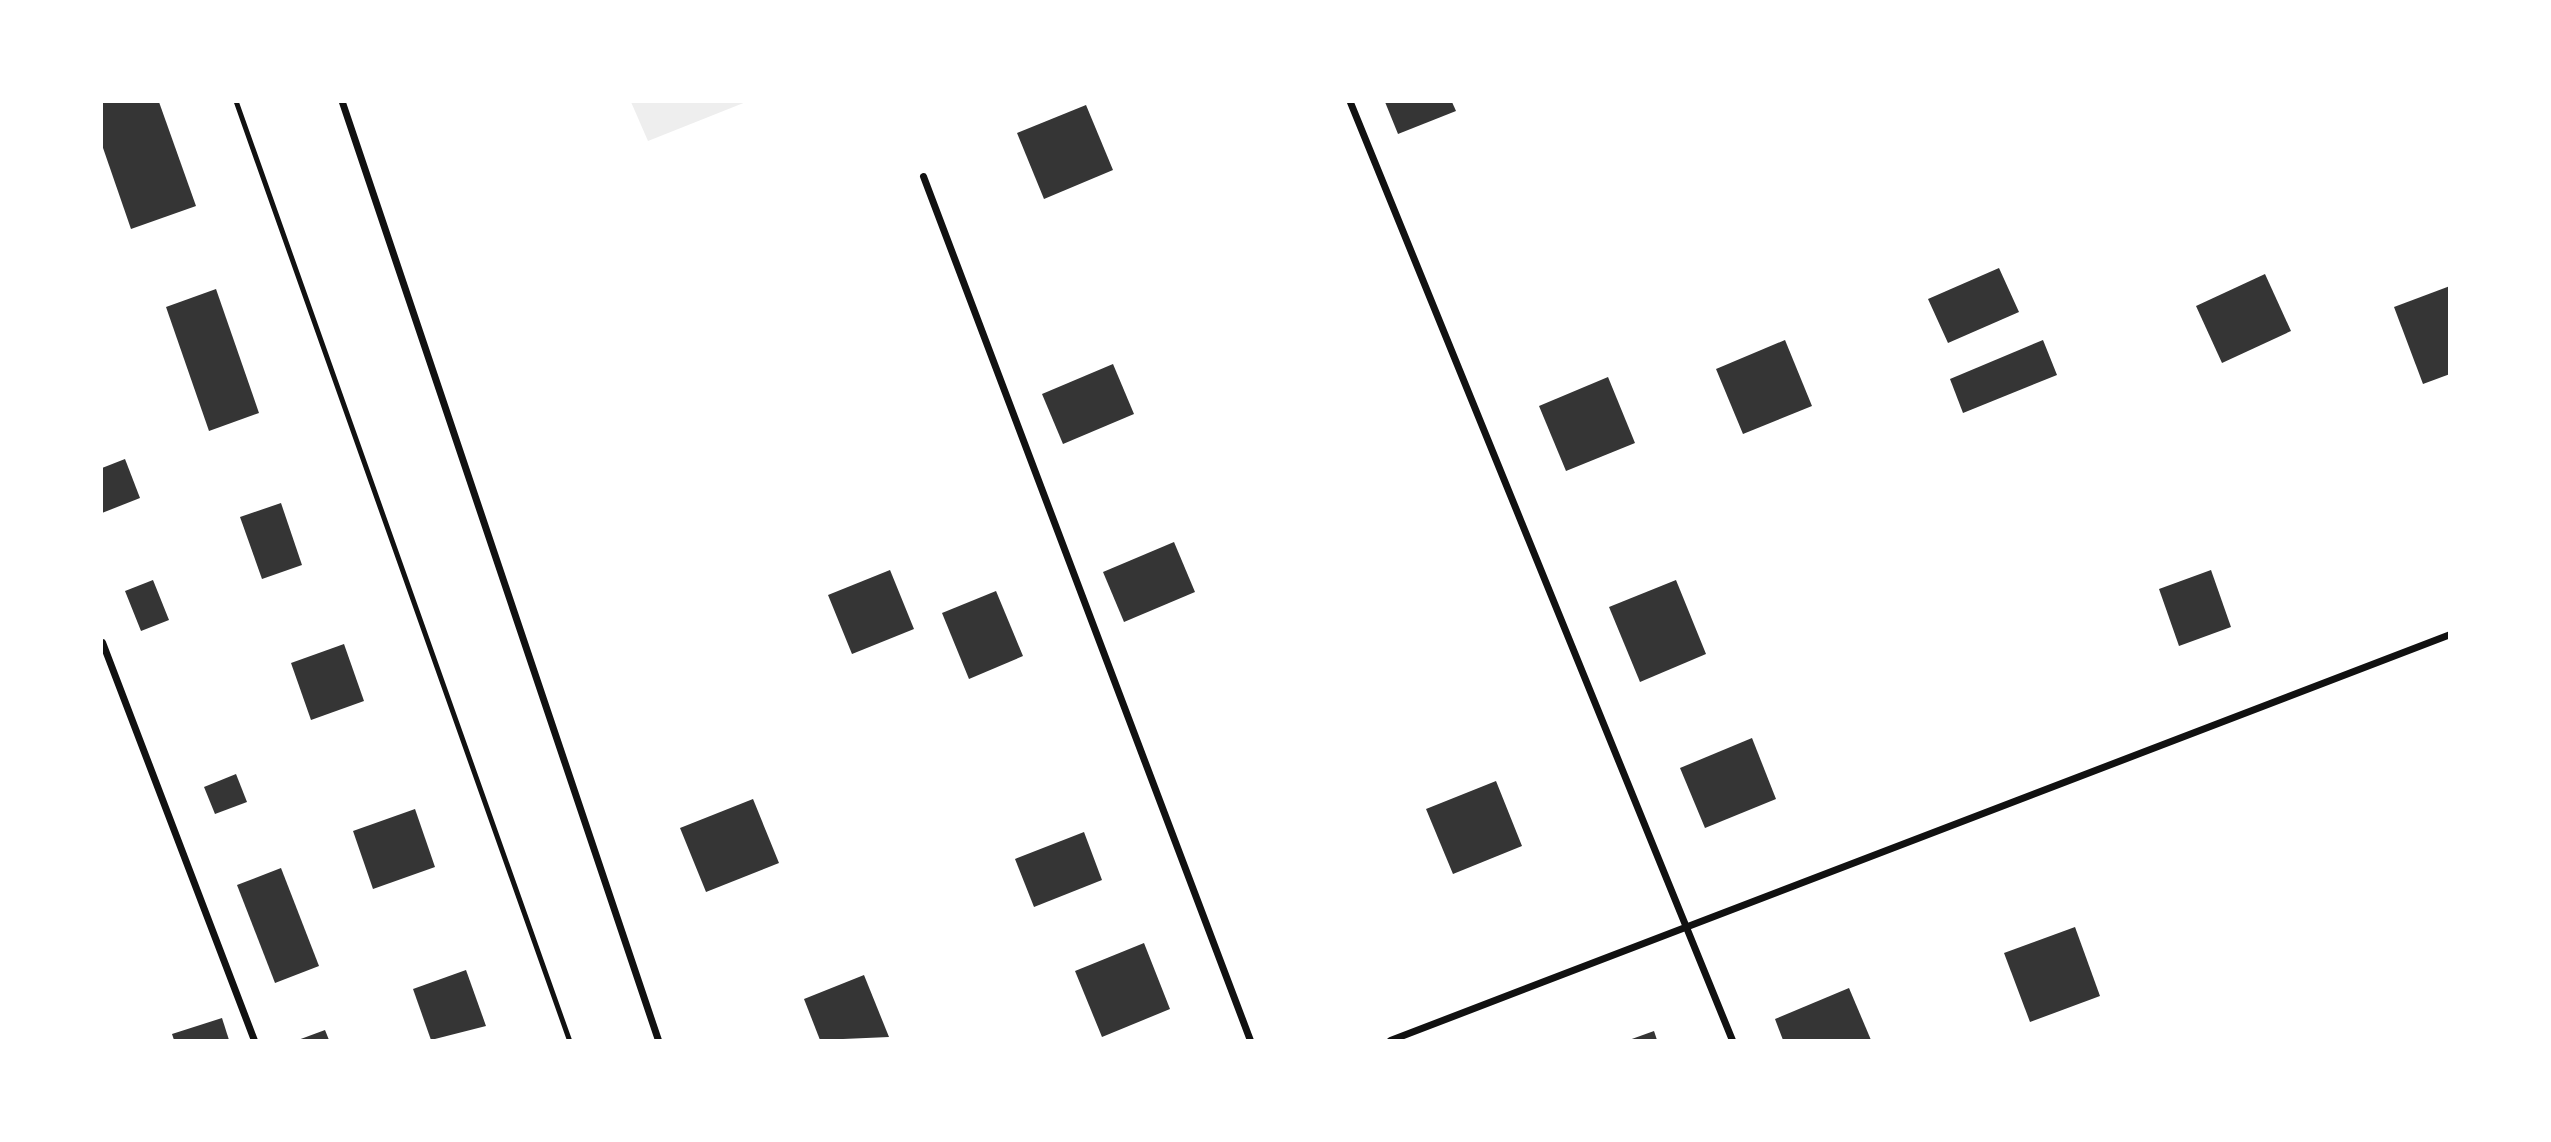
<!DOCTYPE html>
<style>
body{margin:0}
#map{position:relative;width:2551px;height:1142px;overflow:hidden;background:#fff;font-family:"Exo 2",sans-serif}
div>[style]{position:absolute}
.green>*{inset:0;background:#eee}
.building>*{inset:0;background:#353535}
.service>*{height:5px;margin:-2.5px;padding:0 2.5px;transform-origin:2.5px;border-radius:2.5px;background:#111}
.minor>*{height:7px;margin:-3.5px;padding:0 3.5px;transform-origin:3.5px;border-radius:3.5px;background:#111}
span{translate:-50% -50%;white-space:nowrap;text-align:center;line-height:1.15;-webkit-text-stroke:7px #fff;paint-order:stroke}
.frame{position:absolute;inset:0;border:103px solid #fff;pointer-events:none}
</style>
<div id="map">
<div class="green">
<div style="clip-path:polygon(631px 102px,746px 102px,648px 141px)"></div>
</div>
<div class="building">
<div style="clip-path:polygon(102px 102px,159px 102px,196px 206px,131px 229px,102px 145px)"></div>
<div style="clip-path:polygon(1385px 102px,1452px 102px,1456px 111px,1398px 134px)"></div>
<div style="clip-path:polygon(1086px 105px,1113px 170px,1044px 199px,1017px 133px)"></div>
<div style="clip-path:polygon(1999px 268px,2019px 312px,1948px 343px,1928px 299px)"></div>
<div style="clip-path:polygon(2265px 274px,2291px 331px,2222px 363px,2196px 306px)"></div>
<div style="clip-path:polygon(2450px 286px,2450px 374px,2423px 384px,2394px 307px)"></div>
<div style="clip-path:polygon(216px 289px,259px 413px,209px 431px,166px 307px)"></div>
<div style="clip-path:polygon(1785px 340px,1812px 406px,1743px 434px,1716px 369px)"></div>
<div style="clip-path:polygon(2043px 340px,2057px 375px,1963px 413px,1950px 379px)"></div>
<div style="clip-path:polygon(1113px 364px,1134px 414px,1063px 444px,1042px 394px)"></div>
<div style="clip-path:polygon(1608px 377px,1635px 443px,1566px 471px,1539px 406px)"></div>
<div style="clip-path:polygon(125px 459px,140px 498px,102px 513px,102px 468px)"></div>
<div style="clip-path:polygon(281px 503px,302px 565px,262px 579px,240px 517px)"></div>
<div style="clip-path:polygon(1174px 542px,1195px 592px,1124px 622px,1103px 572px)"></div>
<div style="clip-path:polygon(890px 570px,914px 629px,852px 654px,828px 595px)"></div>
<div style="clip-path:polygon(2211px 570px,2231px 627px,2179px 646px,2159px 589px)"></div>
<div style="clip-path:polygon(153px 580px,169px 620px,141px 631px,125px 591px)"></div>
<div style="clip-path:polygon(1676px 580px,1706px 654px,1640px 682px,1609px 607px)"></div>
<div style="clip-path:polygon(996px 591px,1023px 656px,969px 679px,942px 613px)"></div>
<div style="clip-path:polygon(344px 644px,364px 701px,311px 720px,291px 663px)"></div>
<div style="clip-path:polygon(1752px 738px,1776px 799px,1705px 828px,1680px 768px)"></div>
<div style="clip-path:polygon(236px 774px,247px 802px,215px 814px,204px 787px)"></div>
<div style="clip-path:polygon(1496px 781px,1522px 846px,1453px 874px,1426px 809px)"></div>
<div style="clip-path:polygon(753px 799px,779px 863px,706px 892px,680px 828px)"></div>
<div style="clip-path:polygon(415px 809px,435px 867px,373px 889px,353px 831px)"></div>
<div style="clip-path:polygon(1084px 832px,1102px 880px,1034px 907px,1015px 859px)"></div>
<div style="clip-path:polygon(281px 868px,319px 966px,275px 983px,237px 885px)"></div>
<div style="clip-path:polygon(2075px 927px,2100px 996px,2030px 1022px,2004px 953px)"></div>
<div style="clip-path:polygon(1144px 943px,1170px 1009px,1102px 1037px,1075px 971px)"></div>
<div style="clip-path:polygon(466px 970px,486px 1026px,431px 1040px,413px 989px)"></div>
<div style="clip-path:polygon(864px 975px,889px 1037px,820px 1040px,804px 999px)"></div>
<div style="clip-path:polygon(1849px 988px,1871px 1040px,1783px 1040px,1775px 1019px)"></div>
<div style="clip-path:polygon(222px 1018px,229px 1040px,174px 1040px,172px 1034px)"></div>
<div style="clip-path:polygon(325px 1030px,329px 1040px,298px 1040px)"></div>
<div style="clip-path:polygon(1654px 1031px,1657px 1040px,1629px 1040px)"></div>
</div>
<div class="service">
<div style="left:236px;top:102px;width:995px;rotate:70.45deg"></div>
</div>
<div class="minor">
<div style="left:342px;top:102px;width:990px;rotate:71.38deg"></div>
<div style="left:1350px;top:102px;width:1013px;rotate:67.84deg"></div>
<div style="left:923px;top:176px;width:924px;rotate:69.27deg"></div>
<div style="left:102px;top:642px;width:426px;rotate:69.1deg"></div>
<div style="left:1390px;top:1040px;width:1135px;rotate:-20.96deg"></div>
</div>
<div class="frame"></div>
</div>
